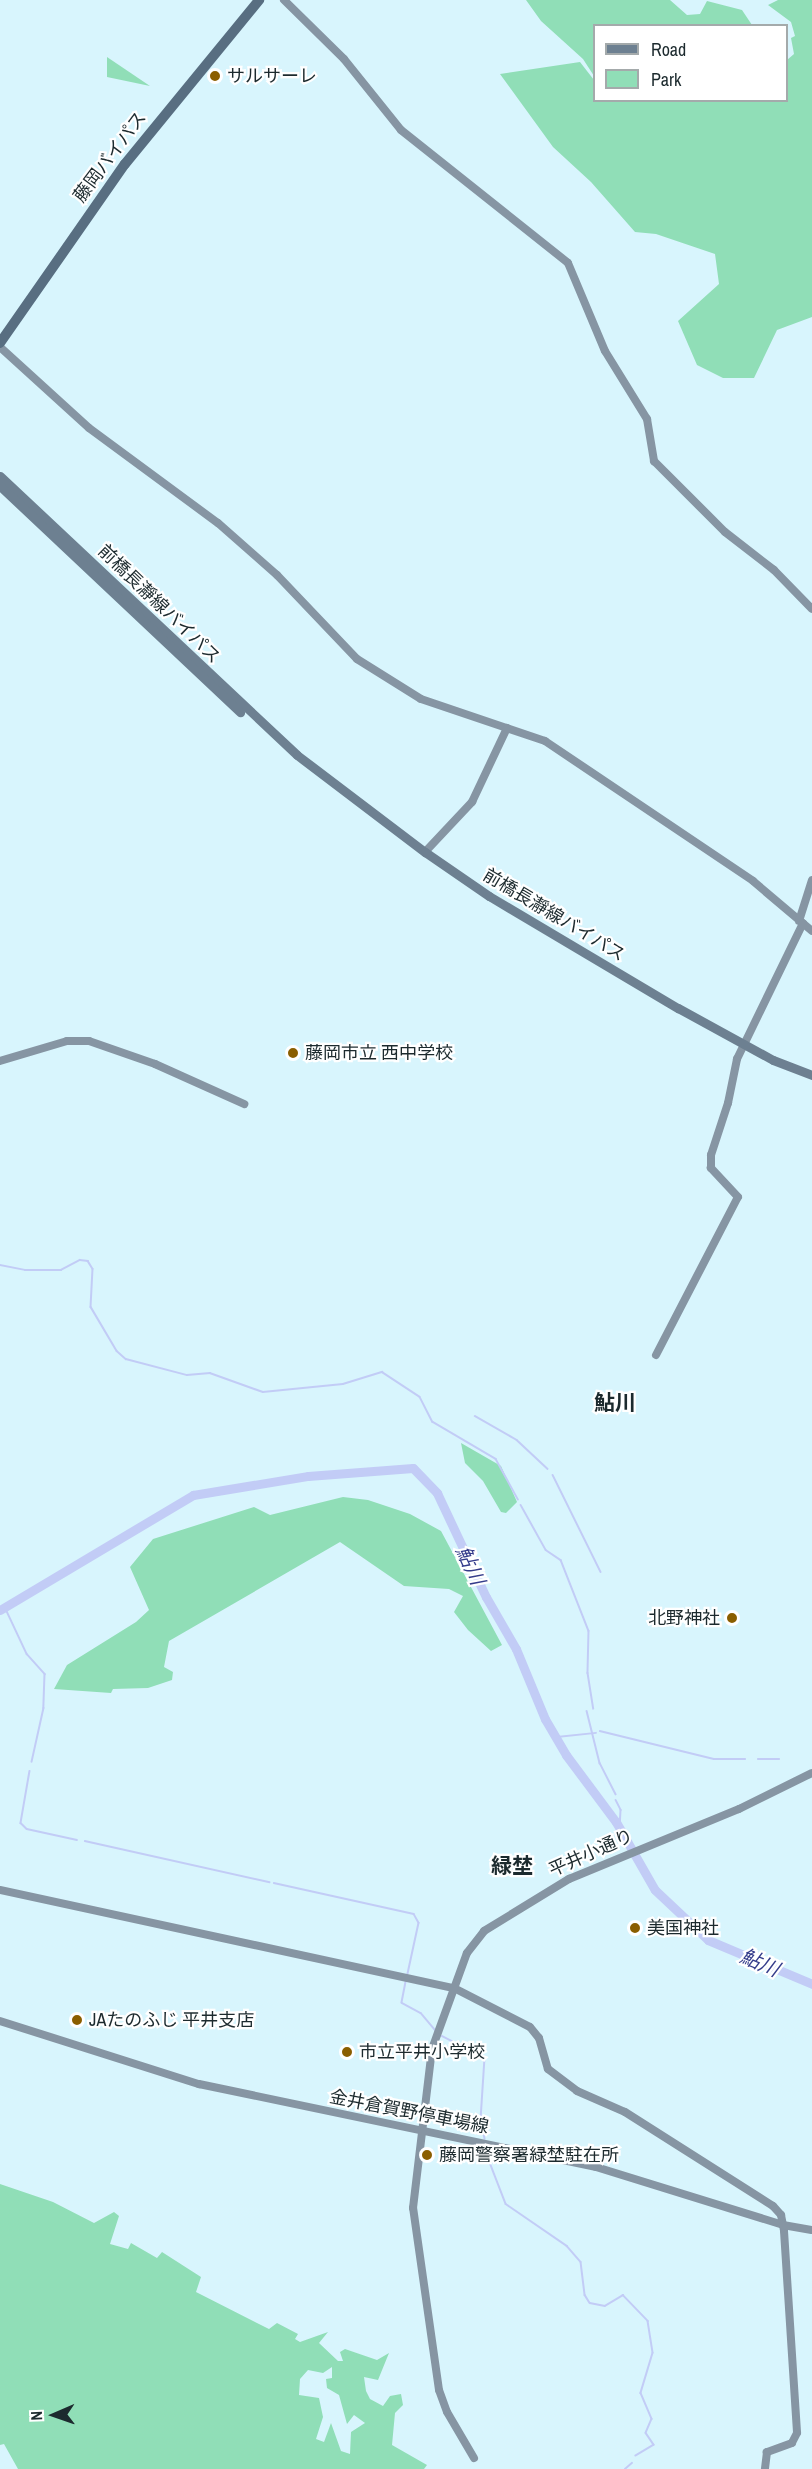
<!DOCTYPE html>
<meta charset="utf-8">
<style>
body{margin:0}
#map{position:relative;width:812px;height:2469px;overflow:hidden;background:#d8f5fd;font-family:"Archivo Narrow","Noto Sans JP",sans-serif}
div>[style]{position:absolute}
.green>*{inset:0;background:#90deb7}
.stream>*{height:1.5px;margin:-0.75px;padding:0 0.75px;transform-origin:0.75px;border-radius:0.75px;background:#c2ccf6}
.river>*{height:9px;margin:-4.5px;padding:0 4.5px;transform-origin:4.5px;border-radius:4.5px;background:#c2ccf6}
.secondary>*{height:8px;margin:-4px;padding:0 4px;transform-origin:4px;border-radius:4px;background:#8695a3}
.primary>*{height:9px;margin:-4.5px;padding:0 4.5px;transform-origin:4.5px;border-radius:4.5px;background:#6d8091}
.highway>*{height:10px;margin:-5px;padding:0 5px;transform-origin:5px;border-radius:5px;background:#586e81}
.dots>*{width:16px;height:16px;translate:-50% -50%;box-sizing:border-box;border:3px solid #fff;border-radius:50%}
span{translate:-50% -50%;white-space:nowrap;text-align:center;line-height:1.15;-webkit-text-stroke:4.5px #fff;paint-order:stroke}
.poi-label{font-size:18px;color:#1c2a2e}
.left{translate:0 -50%;text-align:left}
.right{translate:-100% -50%;text-align:right}
.street-label{font-size:18px;color:#1c2a2e}
.water-label{font-size:20px;color:#343c8b;font-style:italic}
.quarter-label{font-size:21px;color:#1c2a2e;font-weight:700}
.legend{position:absolute;left:593px;top:24px;width:195px;height:78px;box-sizing:border-box;background:#fff;border:2px solid #a4aaab;margin:0;padding:8px 10px;list-style:none;font-size:18px;color:#1c2a2e}
.legend li{display:flex;align-items:center;gap:12px;height:30px}
.legend b{width:30px;border:2px solid #a4aaab}
.north{position:absolute;left:24px;top:2385px;width:60px;height:60px;-webkit-text-stroke:4px #fff;paint-order:stroke;rotate:268deg;font-size:16px;font-weight:700;line-height:24px;text-align:center;color:#1c2a2e}
.north::after{content:'';display:block;margin:auto;width:21px;height:27px;background:#1c2a2e;clip-path:polygon(50% 0,100% 100%,50% 72%,0 100%)}
</style>
<div id="map">
<div class="green">
<div style="clip-path:polygon(526px 0,670px 0,687px 15px,700px 14px,707px 1px,742px 10px,752px 25px,594px 26px,594px 76px,583px 59px,541px 21px)"></div>
<div style="clip-path:polygon(778px 0,812px 0,812px 317px,777px 330px,754px 378px,723px 378px,697px 365px,678px 321px,719px 284px,715px 254px,656px 234px,635px 232px,591px 182px,553px 147px,500px 74px,580px 62px,594px 80px,594px 100px,786px 100px,787px 60px,794px 54px,791px 38px,795px 36px,791px 22px,768px 5px)"></div>
<div style="clip-path:polygon(107px 57px,150px 86px,107px 77px)"></div>
<div style="clip-path:polygon(461px 1443px,501px 1466px,517px 1502px,506px 1513px,501px 1512px,483px 1481px,465px 1463px)"></div>
<div style="clip-path:polygon(343px 1497px,368px 1500px,410px 1514px,441px 1531px,502px 1645px,491px 1651px,468px 1630px,454px 1612px,463px 1596px,449px 1589px,404px 1586px,340px 1542px,169px 1641px,164px 1667px,173px 1672px,172px 1680px,148px 1688px,113px 1689px,111px 1693px,54px 1689px,67px 1665px,136px 1622px,149px 1610px,130px 1567px,153px 1539px,254px 1507px,270px 1515px)"></div>
<div style="clip-path:polygon(evenodd,0 2184px,53px 2202px,94px 2223px,114px 2212px,119px 2216px,110px 2244px,128px 2249px,131px 2243px,157px 2258px,162px 2252px,201px 2277px,196px 2292px,269px 2329px,277px 2323px,298px 2334px,295px 2339px,300px 2342px,328px 2332px,319px 2343px,338px 2361px,343px 2361px,340px 2352px,345px 2349px,377px 2360px,389px 2353px,378px 2380px,364px 2377px,366px 2391px,370px 2399px,383px 2406px,390px 2396px,401px 2394px,403px 2405px,395px 2413px,392px 2445px,427px 2465px,424px 2469px,18px 2469px,4px 2444px,0 2445px,0 2184px,332px 2367px,332px 2378px,326px 2379px,327px 2388px,339px 2395px,347px 2424px,354px 2415px,365px 2423px,351px 2432px,350px 2454px,341px 2451px,331px 2423px,324px 2442px,316px 2439px,323px 2417px,319px 2398px,299px 2395px,300px 2379px,308px 2370px,323px 2373px,332px 2367px)"></div>
</div>
<div class="stream">
<div style="left:0;top:1265px;width:25px;rotate:11deg"></div>
<div style="left:25px;top:1270px;width:36px"></div>
<div style="left:61px;top:1270px;width:21px;rotate:-28deg"></div>
<div style="left:80px;top:1260px;width:8px;rotate:7deg"></div>
<div style="left:88px;top:1261px;width:9px;rotate:58deg"></div>
<div style="left:93px;top:1269px;width:38px;rotate:93deg"></div>
<div style="left:91px;top:1307px;width:51px;rotate:59.4deg"></div>
<div style="left:117px;top:1351px;width:12px;rotate:42deg"></div>
<div style="left:126px;top:1359px;width:63px;rotate:14.7deg"></div>
<div style="left:187px;top:1375px;width:23px;rotate:-5deg"></div>
<div style="left:210px;top:1373px;width:56px;rotate:19.7deg"></div>
<div style="left:263px;top:1392px;width:80px;rotate:-5.7deg"></div>
<div style="left:343px;top:1384px;width:41px;rotate:-17.1deg"></div>
<div style="left:382px;top:1372px;width:45px;rotate:33.3deg"></div>
<div style="left:420px;top:1397px;width:28px;rotate:63deg"></div>
<div style="left:433px;top:1422px;width:73px;rotate:30.4deg"></div>
<div style="left:496px;top:1459px;width:46px;rotate:61.2deg"></div>
<div style="left:475px;top:1416px;width:48px;rotate:29.7deg"></div>
<div style="left:517px;top:1440px;width:42px;rotate:43.1deg"></div>
<div style="left:553px;top:1475px;width:108px;rotate:63.7deg"></div>
<div style="left:521px;top:1505px;width:51px;rotate:60.9deg"></div>
<div style="left:546px;top:1550px;width:18px;rotate:34deg"></div>
<div style="left:561px;top:1560px;width:76px;rotate:68.5deg"></div>
<div style="left:589px;top:1631px;width:42px;rotate:91.4deg"></div>
<div style="left:588px;top:1673px;width:36px;rotate:81deg"></div>
<div style="left:5px;top:1607px;width:52px;rotate:64.9deg"></div>
<div style="left:27px;top:1654px;width:27px;rotate:48deg"></div>
<div style="left:45px;top:1674px;width:34px;rotate:92deg"></div>
<div style="left:44px;top:1708px;width:55px;rotate:102.5deg"></div>
<div style="left:587px;top:1711px;width:54px;rotate:76deg"></div>
<div style="left:600px;top:1763px;width:35px;rotate:63deg"></div>
<div style="left:600px;top:1731px;width:117px;rotate:13.8deg"></div>
<div style="left:714px;top:1759px;width:31px"></div>
<div style="left:557px;top:1737px;width:39px;rotate:-6deg"></div>
<div style="left:758px;top:1759px;width:21px"></div>
<div style="left:30px;top:1771px;width:53px;rotate:99.8deg"></div>
<div style="left:21px;top:1823px;width:8px;rotate:45deg"></div>
<div style="left:27px;top:1829px;width:51px;rotate:12.4deg"></div>
<div style="left:616px;top:1800px;width:11px;rotate:63deg"></div>
<div style="left:621px;top:1810px;width:18px;rotate:93deg"></div>
<div style="left:85px;top:1841px;width:189px;rotate:12.6deg"></div>
<div style="left:274px;top:1883px;width:143px;rotate:12.5deg"></div>
<div style="left:414px;top:1914px;width:10px;rotate:61deg"></div>
<div style="left:419px;top:1923px;width:52px;rotate:102.2deg"></div>
<div style="left:406px;top:1982px;width:21px;rotate:101deg"></div>
<div style="left:402px;top:2003px;width:21px;rotate:28deg"></div>
<div style="left:421px;top:2013px;width:23px;rotate:50deg"></div>
<div style="left:442px;top:2036px;width:48px;rotate:27.1deg"></div>
<div style="left:485px;top:2058px;width:62px;rotate:93.7deg"></div>
<div style="left:481px;top:2120px;width:19px;rotate:78deg"></div>
<div style="left:484px;top:2147px;width:61px;rotate:68.9deg"></div>
<div style="left:506px;top:2204px;width:74px;rotate:34.5deg"></div>
<div style="left:567px;top:2246px;width:21px;rotate:49deg"></div>
<div style="left:581px;top:2262px;width:33px;rotate:83deg"></div>
<div style="left:585px;top:2295px;width:9px;rotate:58deg"></div>
<div style="left:590px;top:2303px;width:15px;rotate:11deg"></div>
<div style="left:605px;top:2306px;width:21px;rotate:-31deg"></div>
<div style="left:623px;top:2295px;width:36px;rotate:46deg"></div>
<div style="left:648px;top:2321px;width:32px;rotate:81deg"></div>
<div style="left:653px;top:2353px;width:42px;rotate:106.7deg"></div>
<div style="left:641px;top:2393px;width:28px;rotate:67deg"></div>
<div style="left:652px;top:2419px;width:15px;rotate:113deg"></div>
<div style="left:646px;top:2433px;width:14px;rotate:56deg"></div>
<div style="left:654px;top:2445px;width:21px;rotate:149deg"></div>
<div style="left:625px;top:2469px;width:9px;rotate:-41deg"></div>
</div>
<div class="river">
<div style="left:0;top:1610px;width:225px;rotate:-30.8deg"></div>
<div style="left:193px;top:1495px;width:117px;rotate:-9.4deg"></div>
<div style="left:308px;top:1476px;width:105px;rotate:-4.4deg"></div>
<div style="left:413px;top:1468px;width:35px;rotate:46deg"></div>
<div style="left:437px;top:1493px;width:115px;rotate:64.8deg"></div>
<div style="left:486px;top:1597px;width:60px;rotate:60deg"></div>
<div style="left:516px;top:1649px;width:76px;rotate:67.5deg"></div>
<div style="left:545px;top:1719px;width:42px;rotate:59.7deg"></div>
<div style="left:566px;top:1755px;width:84px;rotate:53.3deg"></div>
<div style="left:616px;top:1822px;width:78px;rotate:60.2deg"></div>
<div style="left:655px;top:1890px;width:73px;rotate:43.3deg"></div>
<div style="left:708px;top:1940px;width:113px;rotate:22.9deg"></div>
</div>
<div class="secondary">
<div style="left:284px;top:0;width:84px;rotate:44.5deg"></div>
<div style="left:344px;top:59px;width:91px;rotate:51.2deg"></div>
<div style="left:401px;top:130px;width:213px;rotate:38.5deg"></div>
<div style="left:568px;top:263px;width:95px;rotate:67.2deg"></div>
<div style="left:605px;top:351px;width:80px;rotate:58.3deg"></div>
<div style="left:647px;top:419px;width:43px;rotate:80.5deg"></div>
<div style="left:654px;top:461px;width:100px;rotate:45deg"></div>
<div style="left:725px;top:532px;width:62px;rotate:37.8deg"></div>
<div style="left:774px;top:570px;width:54px;rotate:45.7deg"></div>
<div style="left:0;top:347px;width:120px;rotate:42.3deg"></div>
<div style="left:89px;top:428px;width:160px;rotate:36.4deg"></div>
<div style="left:218px;top:523px;width:79px;rotate:41.4deg"></div>
<div style="left:277px;top:575px;width:116px;rotate:46.4deg"></div>
<div style="left:357px;top:659px;width:75px;rotate:32deg"></div>
<div style="left:421px;top:699px;width:131px;rotate:18.7deg"></div>
<div style="left:545px;top:741px;width:251px;rotate:33.9deg"></div>
<div style="left:753px;top:881px;width:77px;rotate:40.3deg"></div>
<div style="left:425px;top:852px;width:69px;rotate:-46.8deg"></div>
<div style="left:472px;top:802px;width:82px;rotate:-64.7deg"></div>
<div style="left:799px;top:921px;width:43px;rotate:-72.4deg"></div>
<div style="left:0;top:1061px;width:70px;rotate:-16.6deg"></div>
<div style="left:67px;top:1041px;width:22px"></div>
<div style="left:89px;top:1041px;width:70px;rotate:19.2deg"></div>
<div style="left:155px;top:1064px;width:98px;rotate:24.2deg"></div>
<div style="left:656px;top:1355px;width:178px;rotate:-62.6deg"></div>
<div style="left:738px;top:1197px;width:40px;rotate:-133deg"></div>
<div style="left:711px;top:1168px;width:13px;rotate:-90deg"></div>
<div style="left:711px;top:1155px;width:55px;rotate:-71.9deg"></div>
<div style="left:728px;top:1103px;width:45px;rotate:-78.4deg"></div>
<div style="left:737px;top:1059px;width:151px;rotate:-64.1deg"></div>
<div style="left:0;top:1890px;width:464px;rotate:12.2deg"></div>
<div style="left:454px;top:1988px;width:85px;rotate:27.2deg"></div>
<div style="left:530px;top:2027px;width:14px;rotate:51deg"></div>
<div style="left:539px;top:2038px;width:32px;rotate:74deg"></div>
<div style="left:548px;top:2069px;width:36px;rotate:37deg"></div>
<div style="left:577px;top:2091px;width:52px;rotate:23.6deg"></div>
<div style="left:625px;top:2112px;width:175px;rotate:32.4deg"></div>
<div style="left:773px;top:2206px;width:12px;rotate:48deg"></div>
<div style="left:781px;top:2215px;width:16px;rotate:79deg"></div>
<div style="left:784px;top:2231px;width:202px;rotate:86.3deg"></div>
<div style="left:797px;top:2433px;width:11px;rotate:117deg"></div>
<div style="left:792px;top:2443px;width:27px;rotate:160deg"></div>
<div style="left:767px;top:2452px;width:17px;rotate:97deg"></div>
<div style="left:0;top:2021px;width:209px;rotate:17.6deg"></div>
<div style="left:199px;top:2084px;width:406px;rotate:11.8deg"></div>
<div style="left:596px;top:2167px;width:196px;rotate:17.2deg"></div>
<div style="left:783px;top:2225px;width:29px;rotate:10deg"></div>
<div style="left:474px;top:2458px;width:53px;rotate:-120.4deg"></div>
<div style="left:447px;top:2412px;width:23px;rotate:-110deg"></div>
<div style="left:439px;top:2390px;width:184px;rotate:-98.1deg"></div>
<div style="left:413px;top:2208px;width:160px;rotate:-83.2deg"></div>
<div style="left:432px;top:2049px;width:102px;rotate:-70deg"></div>
<div style="left:467px;top:1953px;width:28px;rotate:-52deg"></div>
<div style="left:484px;top:1931px;width:100px;rotate:-31.5deg"></div>
<div style="left:569px;top:1879px;width:184px;rotate:-22.4deg"></div>
<div style="left:739px;top:1809px;width:81px;rotate:-26.3deg"></div>
</div>
<div class="primary">
<div style="left:0;top:476px;width:407px;rotate:43.2deg"></div>
<div style="left:297px;top:755px;width:161px;rotate:37.2deg"></div>
<div style="left:425px;top:852px;width:78px;rotate:34.5deg"></div>
<div style="left:489px;top:896px;width:220px;rotate:30.7deg"></div>
<div style="left:678px;top:1008px;width:108px;rotate:28.7deg"></div>
<div style="left:773px;top:1060px;width:42px;rotate:21deg"></div>
<div style="left:0;top:486px;width:330px;rotate:43.3deg"></div>
</div>
<div class="highway">
<div style="left:0;top:343px;width:218px;rotate:-55.1deg"></div>
<div style="left:125px;top:164px;width:212px;rotate:-50.7deg"></div>
</div>
<div class="dots">
<div style="left:215px;top:76px;background:#8a5e00"></div>
<div style="left:293px;top:1053px;background:#8a5e00"></div>
<div style="left:732px;top:1618px;background:#8a5e00"></div>
<div style="left:635px;top:1928px;background:#8a5e00"></div>
<div style="left:77px;top:2020px;background:#8a5e00"></div>
<div style="left:347px;top:2052px;background:#8a5e00"></div>
<div style="left:427px;top:2155px;background:#8a5e00"></div>
</div>
<div class="poi-label">
<span class="left" style="left:227px;top:76px">サルサーレ</span>
<span class="left" style="left:305px;top:1053px">藤岡市立 西中学校</span>
<span class="right" style="left:720px;top:1618px">北野神社</span>
<span class="left" style="left:647px;top:1928px">美国神社</span>
<span class="left" style="left:89px;top:2020px">JAたのふじ 平井支店</span>
<span class="left" style="left:359px;top:2052px">市立平井小学校</span>
<span class="left" style="left:439px;top:2155px">藤岡警察署緑埜駐在所</span>
</div>
<div class="street-label">
<span style="left:110px;top:157px;rotate:-53deg">藤岡バイパス</span>
<span style="left:159px;top:604px;rotate:44deg">前橋長瀞線バイパス</span>
<span style="left:554px;top:915px;rotate:31deg">前橋長瀞線バイパス</span>
<span style="left:591px;top:1853px;rotate:-24deg">平井小通り</span>
<span style="left:409px;top:2112px;rotate:11deg">金井倉賀野停車場線</span>
</div>
<div class="water-label">
<span style="left:471px;top:1565px;rotate:65deg">鮎川</span>
<span style="left:760px;top:1962px;rotate:23deg">鮎川</span>
</div>
<div class="quarter-label">
<span style="left:615px;top:1403px">鮎川</span>
<span style="left:512px;top:1866px">緑埜</span>
</div>
<ul class="legend">
<li><b style="height:8px;background:#6d8091"></b>Road</li>
<li><b style="height:16px;background:#90deb7"></b>Park</li>
</ul>
<div class="north">N</div>
</div>
